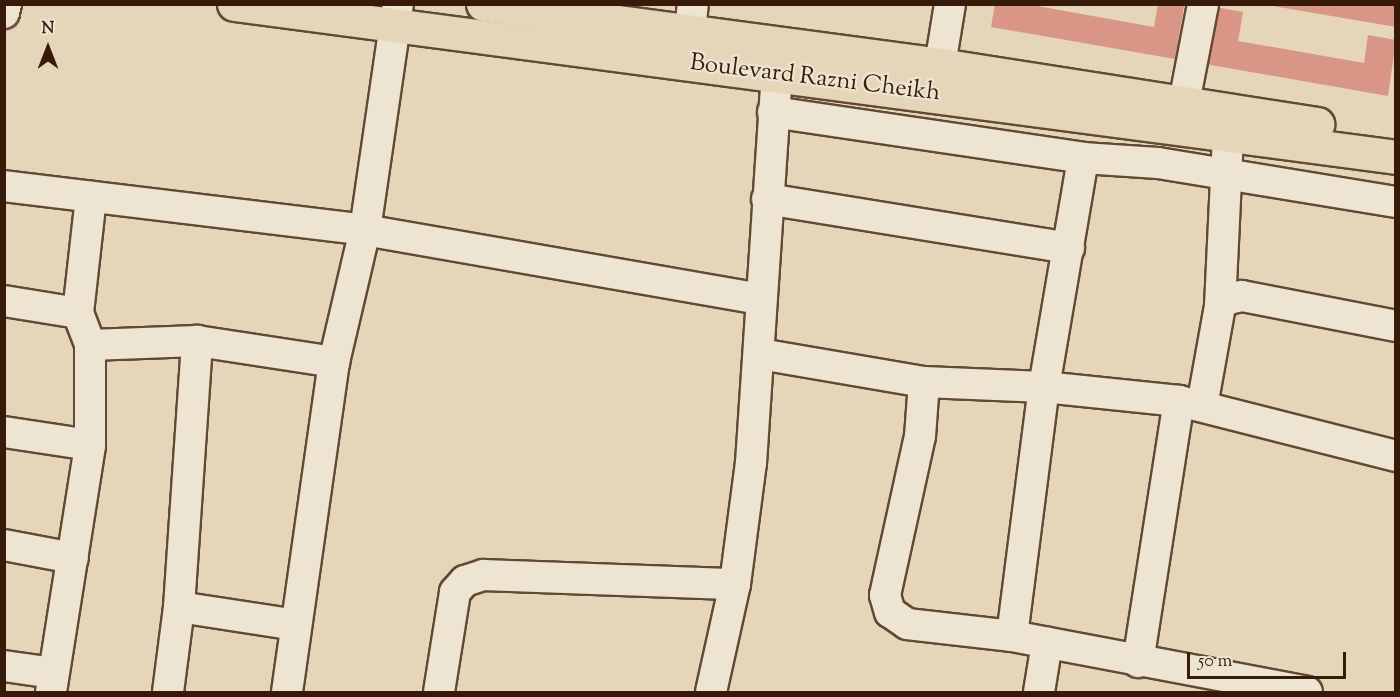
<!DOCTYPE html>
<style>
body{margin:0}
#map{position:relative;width:1400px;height:697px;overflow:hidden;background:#e5d5b9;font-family:"Sorts Mill Goudy",serif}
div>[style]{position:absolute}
.building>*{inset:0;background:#d99585}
.roads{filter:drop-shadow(2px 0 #634934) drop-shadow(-2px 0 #634934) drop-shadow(0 2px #634934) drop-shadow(0 -2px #634934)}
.minor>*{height:30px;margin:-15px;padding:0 15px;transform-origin:15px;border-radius:15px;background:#eee4d2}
.major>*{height:33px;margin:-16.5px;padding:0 16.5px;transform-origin:16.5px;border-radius:16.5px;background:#e5d5b9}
span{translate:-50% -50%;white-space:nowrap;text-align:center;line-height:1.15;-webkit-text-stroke:4.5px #eee4d2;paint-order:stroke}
.street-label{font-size:24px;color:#381a08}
.frame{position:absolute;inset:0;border:6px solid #381a08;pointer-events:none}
.north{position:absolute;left:18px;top:18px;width:60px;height:60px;-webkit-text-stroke:4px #eee4d2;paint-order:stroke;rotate:0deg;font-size:16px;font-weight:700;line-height:24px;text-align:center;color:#381a08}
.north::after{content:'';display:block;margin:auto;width:21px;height:27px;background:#381a08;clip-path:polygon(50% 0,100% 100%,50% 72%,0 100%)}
.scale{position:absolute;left:1187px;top:652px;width:159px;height:27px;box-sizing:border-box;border:3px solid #381a08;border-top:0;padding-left:8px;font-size:18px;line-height:21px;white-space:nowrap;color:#381a08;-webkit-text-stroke:4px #eee4d2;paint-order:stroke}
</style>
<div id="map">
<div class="building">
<div style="clip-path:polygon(995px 4px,1026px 4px,1154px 27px,1158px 4px,1184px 6px,1175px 59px,991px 27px)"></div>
<div style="clip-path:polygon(1273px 4px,1396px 4px,1396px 27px,1273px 6px)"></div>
<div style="clip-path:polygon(1215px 7px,1243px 12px,1238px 41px,1364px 63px,1368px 35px,1396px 40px,1388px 96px,1205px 64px)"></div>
</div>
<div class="roads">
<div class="minor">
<div style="left:4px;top:13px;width:9px;rotate:-77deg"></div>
<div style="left:690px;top:31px;width:27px;rotate:-84deg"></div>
<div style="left:940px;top:65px;width:62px;rotate:-80.7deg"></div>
<div style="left:1184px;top:103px;width:101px;rotate:-79.1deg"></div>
<div style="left:773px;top:112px;width:313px;rotate:8.4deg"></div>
<div style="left:4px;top:186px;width:364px;rotate:6.9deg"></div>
<div style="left:365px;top:230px;width:400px;rotate:9.9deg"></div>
<div style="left:767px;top:199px;width:306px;rotate:9.2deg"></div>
<div style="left:4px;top:301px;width:75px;rotate:9.2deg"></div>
<div style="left:78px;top:313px;width:34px;rotate:69deg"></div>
<div style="left:90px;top:345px;width:107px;rotate:-2.1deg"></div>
<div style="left:197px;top:341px;width:139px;rotate:8.7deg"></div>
<div style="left:1220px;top:306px;width:172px;rotate:-87.3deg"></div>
<div style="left:78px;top:313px;width:117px;rotate:-83.6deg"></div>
<div style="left:760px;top:354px;width:166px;rotate:9.7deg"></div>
<div style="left:924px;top:382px;width:54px;rotate:94.2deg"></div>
<div style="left:920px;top:436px;width:163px;rotate:102.4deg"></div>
<div style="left:885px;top:595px;width:18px;rotate:74deg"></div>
<div style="left:890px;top:612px;width:21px;rotate:35deg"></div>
<div style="left:907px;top:624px;width:106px;rotate:6.5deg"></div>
<div style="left:1012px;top:636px;width:300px;rotate:10.7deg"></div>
<div style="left:924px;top:382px;width:120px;rotate:2.4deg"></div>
<div style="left:1044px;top:387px;width:136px;rotate:5.9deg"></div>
<div style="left:1179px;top:401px;width:224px;rotate:14.2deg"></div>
<div style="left:1202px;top:406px;width:102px;rotate:-79.8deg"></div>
<div style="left:1220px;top:306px;width:11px;rotate:-41deg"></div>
<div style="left:1228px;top:299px;width:14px;rotate:-12deg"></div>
<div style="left:1242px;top:296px;width:157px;rotate:11deg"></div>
<div style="left:4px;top:432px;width:87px;rotate:8.6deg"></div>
<div style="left:4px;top:545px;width:70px;rotate:10.7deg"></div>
<div style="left:179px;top:607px;width:118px;rotate:8.7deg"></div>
<div style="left:1012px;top:636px;width:251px;rotate:-82.7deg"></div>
<div style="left:1044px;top:387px;width:232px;rotate:-80.3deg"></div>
<div style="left:1083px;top:158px;width:75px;rotate:3.8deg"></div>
<div style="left:1158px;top:163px;width:241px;rotate:9.3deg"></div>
<div style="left:1138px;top:662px;width:264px;rotate:-81.1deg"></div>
<div style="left:4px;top:666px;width:49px;rotate:8.1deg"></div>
<div style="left:51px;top:692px;width:250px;rotate:-81deg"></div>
<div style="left:90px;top:445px;width:100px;rotate:-90deg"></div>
<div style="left:168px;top:692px;width:86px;rotate:-82.6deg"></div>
<div style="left:179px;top:607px;width:267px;rotate:-86.1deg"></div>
<div style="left:287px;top:692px;width:333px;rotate:-81.9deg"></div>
<div style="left:334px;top:362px;width:136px;rotate:-76.8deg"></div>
<div style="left:365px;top:230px;width:228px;rotate:-81.7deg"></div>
<div style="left:439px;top:692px;width:101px;rotate:-80.9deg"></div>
<div style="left:455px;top:592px;width:15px;rotate:-48deg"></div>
<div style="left:465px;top:581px;width:20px;rotate:-18deg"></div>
<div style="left:484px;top:575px;width:251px;rotate:2.1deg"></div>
<div style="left:711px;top:692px;width:111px;rotate:-77.5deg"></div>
<div style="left:735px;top:584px;width:122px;rotate:-82.5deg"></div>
<div style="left:751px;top:463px;width:412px;rotate:-86.2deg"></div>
<div style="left:1039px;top:692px;width:50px;rotate:-80.7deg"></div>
</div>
<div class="major">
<div style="left:234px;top:4px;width:1172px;rotate:7.5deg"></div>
<div style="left:483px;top:4px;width:461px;rotate:7.6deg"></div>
<div style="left:940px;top:65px;width:382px;rotate:8.9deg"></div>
</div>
</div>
<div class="street-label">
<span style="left:815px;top:79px;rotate:7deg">Boulevard Razni Cheikh</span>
</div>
<div class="frame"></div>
<div class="north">N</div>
<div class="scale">50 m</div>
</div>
